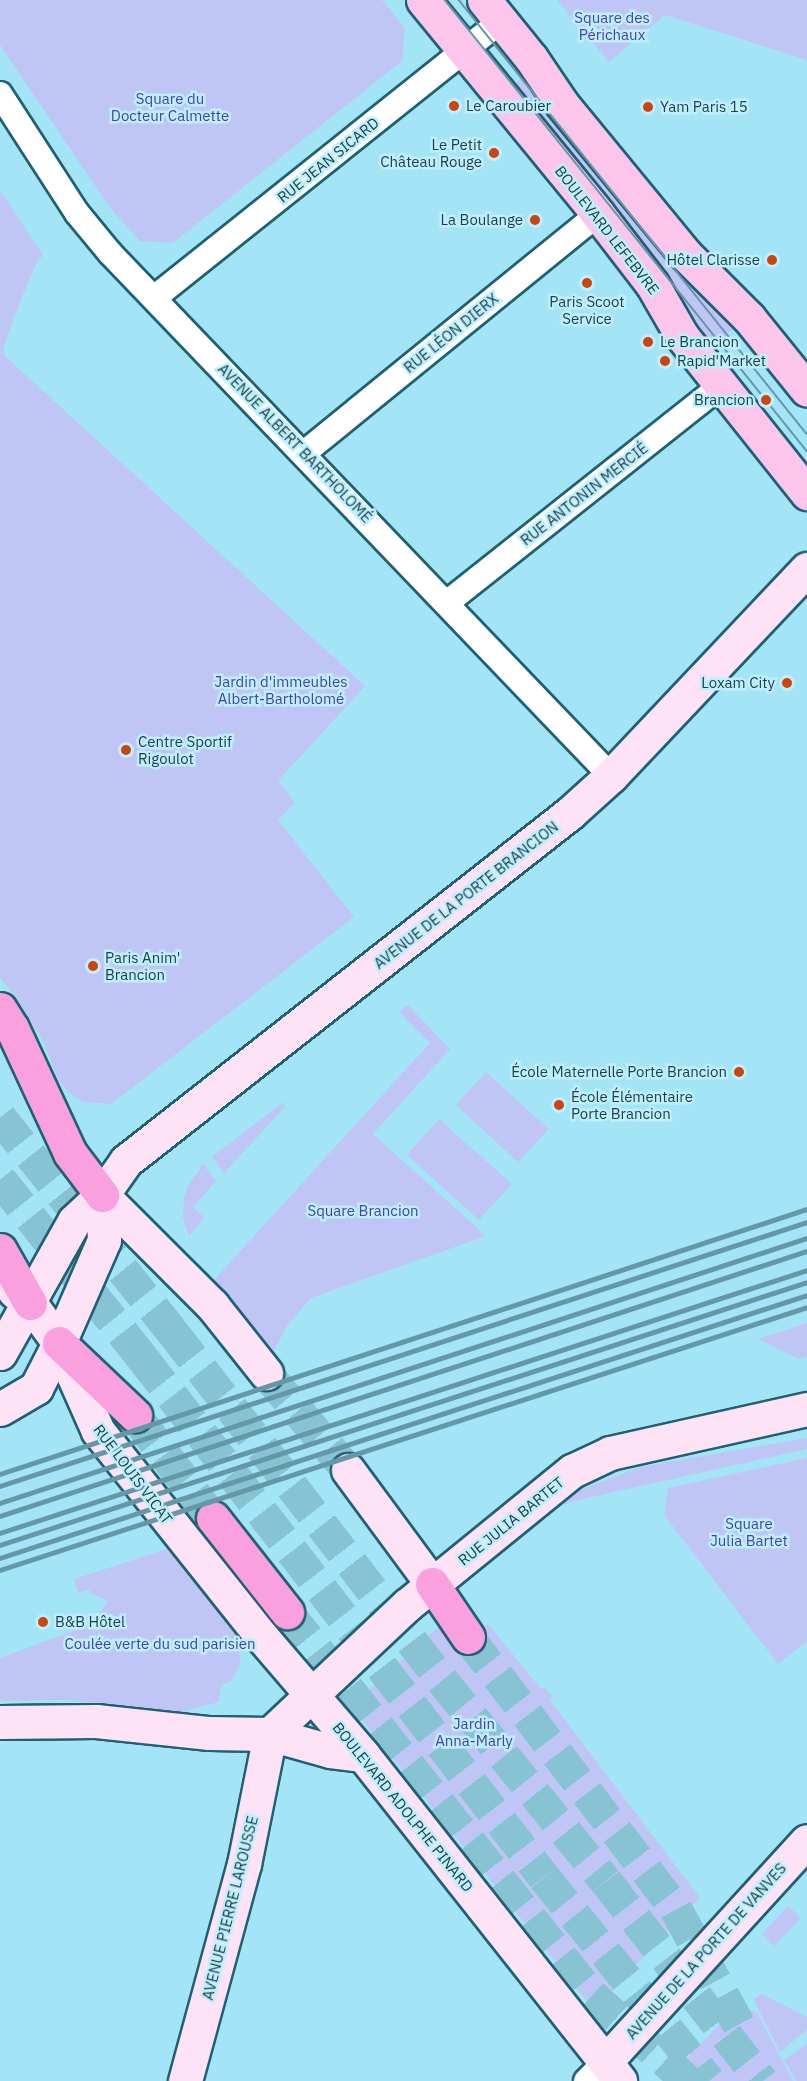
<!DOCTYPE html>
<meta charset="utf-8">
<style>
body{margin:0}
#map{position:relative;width:807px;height:2081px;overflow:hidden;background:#a3e4f7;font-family:"IBM Plex Sans",sans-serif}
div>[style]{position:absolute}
.green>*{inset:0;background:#bfc6f6}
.secondary-tunnel>*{height:33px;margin-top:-16.5px;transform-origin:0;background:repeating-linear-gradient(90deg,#88c3d4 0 33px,transparent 0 49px)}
.highway-tunnel>*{height:33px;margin-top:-16.5px;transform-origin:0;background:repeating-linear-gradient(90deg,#88c3d4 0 33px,transparent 0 49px)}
.roads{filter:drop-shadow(2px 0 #1f6172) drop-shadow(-2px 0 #1f6172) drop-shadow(0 2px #1f6172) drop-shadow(0 -2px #1f6172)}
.street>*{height:24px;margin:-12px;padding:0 12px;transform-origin:12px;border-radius:12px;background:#fff}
.secondary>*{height:33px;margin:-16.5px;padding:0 16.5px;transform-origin:16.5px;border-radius:16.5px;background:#fee2f5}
.primary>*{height:33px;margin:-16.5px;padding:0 16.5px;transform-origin:16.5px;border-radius:16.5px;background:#fcc6ec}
.highway>*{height:33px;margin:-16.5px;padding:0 16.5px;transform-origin:16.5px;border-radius:16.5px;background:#faa0df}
.tram>*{height:1.5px;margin:-0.75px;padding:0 0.75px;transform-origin:0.75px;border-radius:0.75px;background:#6598a7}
.rail>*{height:4.5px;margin:-2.25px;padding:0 2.25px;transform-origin:2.25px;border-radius:2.25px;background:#6598a7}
.dots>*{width:16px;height:16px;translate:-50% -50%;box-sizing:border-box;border:3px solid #bfeffd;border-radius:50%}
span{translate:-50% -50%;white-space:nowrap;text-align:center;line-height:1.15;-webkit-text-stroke:5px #bfeffd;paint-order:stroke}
.park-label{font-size:15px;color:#4441ac}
.poi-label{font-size:15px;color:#1d404a}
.left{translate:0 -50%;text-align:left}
.right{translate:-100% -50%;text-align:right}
.street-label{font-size:15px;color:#1d404a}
</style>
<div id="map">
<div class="green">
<div style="clip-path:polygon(0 0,382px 0,405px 28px,402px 61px,173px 243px,140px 241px,111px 209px,0 45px)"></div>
<div style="clip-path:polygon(557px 0,807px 0,807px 60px,665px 15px,609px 62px)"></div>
<div style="clip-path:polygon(526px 75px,740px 324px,704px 352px,509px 90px)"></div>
<div style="clip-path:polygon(0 190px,43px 255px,37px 262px,21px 299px,4px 346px,4px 355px,365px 686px,278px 781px,295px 803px,278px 820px,354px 917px,111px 1104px,83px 1102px,67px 1091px,59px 1081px,43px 1041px,18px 1000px,0 977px)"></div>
<div style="clip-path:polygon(408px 1005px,450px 1049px,373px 1134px,486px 1236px,311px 1298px,286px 1327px,274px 1351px,214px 1280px,430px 1043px,399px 1012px)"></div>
<div style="clip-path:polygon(486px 1072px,549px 1129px,518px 1162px,456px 1105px)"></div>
<div style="clip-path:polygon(283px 1102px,285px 1107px,224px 1173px,212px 1157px)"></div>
<div style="clip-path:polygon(439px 1119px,512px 1184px,479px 1220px,407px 1155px)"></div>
<div style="clip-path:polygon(203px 1164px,216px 1181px,195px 1205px,194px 1208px,205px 1218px,189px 1236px,183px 1217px,184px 1198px,188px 1186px)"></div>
<div style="clip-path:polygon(807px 1323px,807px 1357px,799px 1359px,758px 1339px)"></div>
<div style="clip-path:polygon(807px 1438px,807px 1449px,578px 1500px,553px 1508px,583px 1489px,640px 1467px)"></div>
<div style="clip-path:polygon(807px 1458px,807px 1641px,778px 1664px,664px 1515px,668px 1488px)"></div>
<div style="clip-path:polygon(167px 1549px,236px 1634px,240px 1658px,239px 1668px,231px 1681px,221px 1686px,219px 1702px,181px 1712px,67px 1700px,0 1701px,0 1658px,81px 1628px,98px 1615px,107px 1603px,105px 1599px,91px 1594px,89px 1590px,78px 1593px,74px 1579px)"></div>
<div style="clip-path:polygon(488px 1624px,541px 1689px,544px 1687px,553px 1697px,550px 1700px,700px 1898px,594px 2010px,351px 1706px,438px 1627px,458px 1652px)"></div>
<div style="clip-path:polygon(788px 1906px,801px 1918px,774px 1946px,762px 1934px)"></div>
<div style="clip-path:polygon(762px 1994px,807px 2017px,807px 2030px,780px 2052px,753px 1999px)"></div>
<div style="clip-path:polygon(744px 2006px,757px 2013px,793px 2081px,671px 2081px,673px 2073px,735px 2008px)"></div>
<div style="clip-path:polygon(807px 2044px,807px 2081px,796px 2081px,784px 2060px)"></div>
</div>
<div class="secondary-tunnel">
<div style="left:266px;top:1373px;width:127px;rotate:49.8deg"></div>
</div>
<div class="highway-tunnel">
<div style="left:0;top:1117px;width:275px;rotate:51.2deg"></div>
<div style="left:172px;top:1331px;width:441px;rotate:52.3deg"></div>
<div style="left:442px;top:1680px;width:259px;rotate:50.8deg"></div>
<div style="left:606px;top:1881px;width:254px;rotate:52deg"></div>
<div style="left:0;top:1179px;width:228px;rotate:51.4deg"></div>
<div style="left:142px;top:1357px;width:657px;rotate:52.29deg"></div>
<div style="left:544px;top:1877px;width:262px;rotate:51deg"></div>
<div style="left:135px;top:1415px;width:129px;rotate:52.9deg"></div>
<div style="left:287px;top:1612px;width:490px;rotate:51.5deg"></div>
<div style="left:592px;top:1995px;width:129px;rotate:41.9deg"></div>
<div style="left:468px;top:1637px;width:342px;rotate:52.6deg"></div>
<div style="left:676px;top:1909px;width:138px;rotate:61.4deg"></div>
</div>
<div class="roads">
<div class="street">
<div style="left:0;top:94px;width:142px;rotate:57.1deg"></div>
<div style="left:77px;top:213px;width:52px;rotate:50.5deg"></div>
<div style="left:110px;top:253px;width:724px;rotate:46.23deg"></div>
<div style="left:154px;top:298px;width:444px;rotate:-38.6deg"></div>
<div style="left:304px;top:453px;width:379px;rotate:-39.1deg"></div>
<div style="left:448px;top:602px;width:348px;rotate:-38.4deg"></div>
<div style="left:586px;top:2081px;width:27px;rotate:-45deg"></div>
</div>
<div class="secondary">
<div style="left:102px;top:1195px;width:156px;rotate:45deg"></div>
<div style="left:212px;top:1305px;width:87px;rotate:51.5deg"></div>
<div style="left:14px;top:1291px;width:20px;rotate:37deg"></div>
<div style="left:30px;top:1303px;width:49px;rotate:54.1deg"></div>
<div style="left:59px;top:1343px;width:96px;rotate:66.1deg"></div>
<div style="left:98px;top:1431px;width:263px;rotate:51.5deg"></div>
<div style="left:262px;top:1637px;width:155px;rotate:49.4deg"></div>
<div style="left:363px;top:1755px;width:415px;rotate:51.7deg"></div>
<div style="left:0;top:1353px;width:151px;rotate:-60.7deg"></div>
<div style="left:74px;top:1221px;width:38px;rotate:-43deg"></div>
<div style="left:102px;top:1195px;width:42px;rotate:-54.8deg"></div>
<div style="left:126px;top:1161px;width:564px;rotate:-38.09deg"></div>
<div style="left:570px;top:813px;width:55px;rotate:-42.1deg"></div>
<div style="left:611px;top:776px;width:285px;rotate:-46.6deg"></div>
<div style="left:0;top:1409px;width:42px;rotate:-30.3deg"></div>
<div style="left:36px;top:1388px;width:51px;rotate:-62.9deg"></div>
<div style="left:59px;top:1343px;width:112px;rotate:-66.4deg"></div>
<div style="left:104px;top:1240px;width:45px;rotate:-92.5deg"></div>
<div style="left:348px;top:1470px;width:142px;rotate:53.6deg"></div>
<div style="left:0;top:1722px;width:96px;rotate:-0.6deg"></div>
<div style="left:96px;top:1721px;width:114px;rotate:6.1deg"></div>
<div style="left:209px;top:1733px;width:61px;rotate:0.9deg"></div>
<div style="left:270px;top:1734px;width:62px;rotate:15.8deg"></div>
<div style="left:330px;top:1751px;width:33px;rotate:7deg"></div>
<div style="left:270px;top:1734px;width:188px;rotate:-43.3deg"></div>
<div style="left:407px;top:1605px;width:213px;rotate:-39.1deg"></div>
<div style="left:572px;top:1471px;width:42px;rotate:-25.3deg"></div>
<div style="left:610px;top:1453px;width:202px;rotate:-12.6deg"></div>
<div style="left:605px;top:2062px;width:299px;rotate:-47.6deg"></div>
<div style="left:185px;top:2081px;width:225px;rotate:-74.8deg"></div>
<div style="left:244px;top:1864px;width:133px;rotate:-78.7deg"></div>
</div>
<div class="primary">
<div style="left:423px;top:0;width:276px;rotate:50.7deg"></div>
<div style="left:598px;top:214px;width:88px;rotate:52.4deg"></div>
<div style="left:652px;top:284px;width:60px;rotate:60deg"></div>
<div style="left:682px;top:336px;width:201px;rotate:51.5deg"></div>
<div style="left:484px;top:0;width:75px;rotate:51deg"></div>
<div style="left:531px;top:58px;width:55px;rotate:56deg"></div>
<div style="left:562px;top:104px;width:194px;rotate:50.6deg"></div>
<div style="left:685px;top:254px;width:91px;rotate:45deg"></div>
<div style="left:749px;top:318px;width:92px;rotate:51.1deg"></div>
</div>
<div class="highway">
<div style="left:0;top:1009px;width:22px;rotate:58deg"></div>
<div style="left:12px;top:1028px;width:138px;rotate:65.1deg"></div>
<div style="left:70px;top:1153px;width:53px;rotate:52.7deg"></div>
<div style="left:0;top:1250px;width:61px;rotate:60.5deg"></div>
<div style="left:59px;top:1343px;width:105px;rotate:43.5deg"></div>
<div style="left:213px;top:1518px;width:120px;rotate:51.8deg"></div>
<div style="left:432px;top:1584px;width:64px;rotate:55.8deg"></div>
</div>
</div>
<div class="tram">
<div style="left:445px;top:0;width:578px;rotate:51.25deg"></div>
<div style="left:459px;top:0;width:556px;rotate:51.28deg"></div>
</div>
<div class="rail">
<div style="left:0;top:1474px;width:849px;rotate:-18.18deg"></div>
<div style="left:0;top:1486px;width:849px;rotate:-18.11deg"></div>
<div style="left:0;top:1503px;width:849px;rotate:-18.18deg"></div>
<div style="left:0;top:1516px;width:849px;rotate:-18.18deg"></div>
<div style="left:0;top:1533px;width:849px;rotate:-18.05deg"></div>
<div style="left:0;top:1545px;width:849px;rotate:-18.05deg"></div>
<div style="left:0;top:1558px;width:849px;rotate:-18.05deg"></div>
<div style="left:0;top:1570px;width:849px;rotate:-18.05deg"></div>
</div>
<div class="dots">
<div style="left:454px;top:106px;background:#cc450e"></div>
<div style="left:648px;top:107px;background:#cc450e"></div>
<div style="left:494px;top:153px;background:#cc450e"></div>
<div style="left:535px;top:220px;background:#cc450e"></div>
<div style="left:772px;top:260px;background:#cc450e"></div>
<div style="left:587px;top:283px;background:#cc450e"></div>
<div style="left:648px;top:342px;background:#cc450e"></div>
<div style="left:665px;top:361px;background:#cc450e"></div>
<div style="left:766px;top:400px;background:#cc450e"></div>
<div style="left:787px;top:683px;background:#cc450e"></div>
<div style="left:126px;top:750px;background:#cc450e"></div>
<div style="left:93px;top:966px;background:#cc450e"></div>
<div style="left:739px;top:1072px;background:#cc450e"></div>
<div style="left:559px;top:1105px;background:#cc450e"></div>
<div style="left:43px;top:1622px;background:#cc450e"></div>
</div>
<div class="park-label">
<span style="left:612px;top:26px">Square des<br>Périchaux</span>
<span style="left:170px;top:107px">Square du<br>Docteur Calmette</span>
<span style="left:281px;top:690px">Jardin d'immeubles<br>Albert-Bartholomé</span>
<span style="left:363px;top:1211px">Square Brancion</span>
<span style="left:749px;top:1532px">Square<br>Julia Bartet</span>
<span style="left:160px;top:1644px">Coulée verte du sud parisien</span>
<span style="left:474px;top:1732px">Jardin<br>Anna-Marly</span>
</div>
<div class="poi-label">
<span class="left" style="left:466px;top:106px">Le Caroubier</span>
<span class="left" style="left:660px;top:107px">Yam Paris 15</span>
<span class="right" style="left:482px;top:153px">Le Petit<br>Château Rouge</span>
<span class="right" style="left:523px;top:220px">La Boulange</span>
<span class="right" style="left:760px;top:260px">Hôtel Clarisse</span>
<span style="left:587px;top:310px">Paris Scoot<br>Service</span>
<span class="left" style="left:660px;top:342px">Le Brancion</span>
<span class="left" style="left:677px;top:361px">Rapid'Market</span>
<span class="right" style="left:754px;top:400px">Brancion</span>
<span class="right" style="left:775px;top:683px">Loxam City</span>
<span class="left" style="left:138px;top:750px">Centre Sportif<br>Rigoulot</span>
<span class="left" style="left:105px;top:966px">Paris Anim'<br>Brancion</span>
<span class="right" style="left:727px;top:1072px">École Maternelle Porte Brancion</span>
<span class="left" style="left:571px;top:1105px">École Élémentaire<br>Porte Brancion</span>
<span class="left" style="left:55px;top:1622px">B&amp;B Hôtel</span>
</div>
<div class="street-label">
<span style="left:328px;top:160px;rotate:-39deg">RUE JEAN SICARD</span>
<span style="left:607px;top:230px;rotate:52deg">BOULEVARD LEFEBVRE</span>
<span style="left:451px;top:333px;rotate:-39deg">RUE LÉON DIERX</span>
<span style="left:295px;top:443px;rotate:46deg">AVENUE ALBERT BARTHOLOMÉ</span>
<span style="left:584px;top:494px;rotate:-38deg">RUE ANTONIN MERCIÉ</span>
<span style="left:466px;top:895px;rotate:-38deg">AVENUE DE LA PORTE BRANCION</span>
<span style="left:133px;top:1474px;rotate:53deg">RUE LOUIS VICAT</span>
<span style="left:511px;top:1521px;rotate:-39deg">RUE JULIA BARTET</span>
<span style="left:403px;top:1807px;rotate:51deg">BOULEVARD ADOLPHE PINARD</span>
<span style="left:230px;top:1908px;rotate:-76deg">AVENUE PIERRE LAROUSSE</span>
<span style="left:706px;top:1951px;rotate:-48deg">AVENUE DE LA PORTE DE VANVES</span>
</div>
</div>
